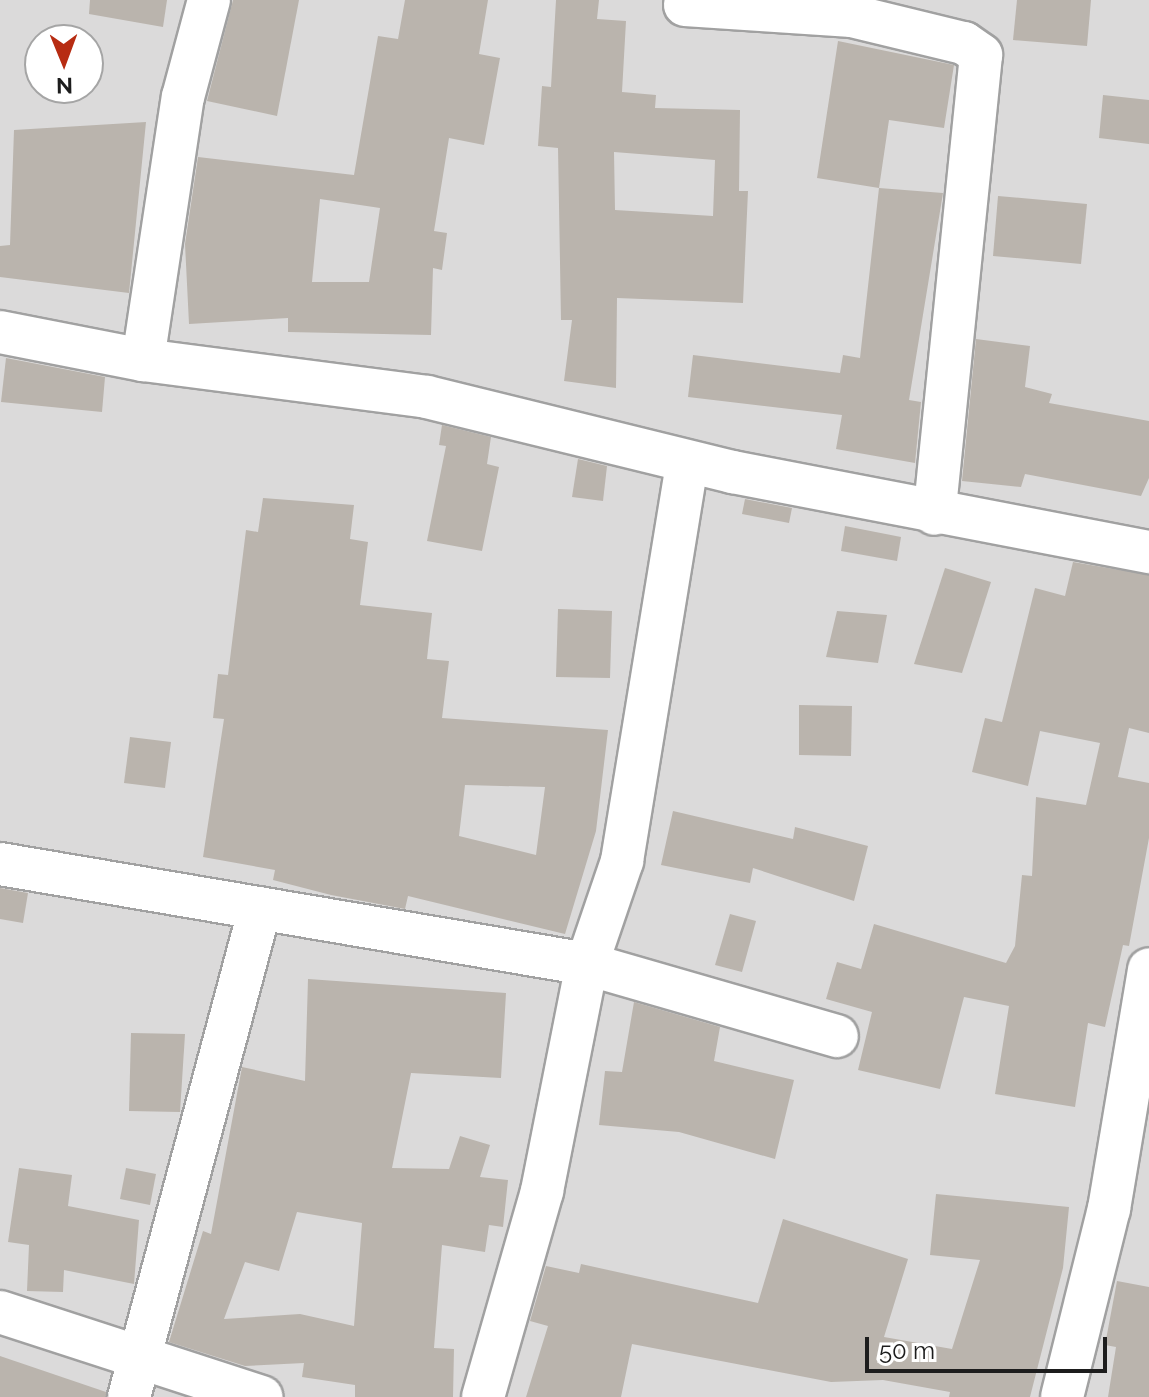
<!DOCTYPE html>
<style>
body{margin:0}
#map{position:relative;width:1149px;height:1397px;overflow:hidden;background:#edebe3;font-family:Raleway,sans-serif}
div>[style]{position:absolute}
.residential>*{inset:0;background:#dbdada}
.building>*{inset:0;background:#bab4ad}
.roads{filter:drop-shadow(2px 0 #a1a1a1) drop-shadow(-2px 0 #a1a1a1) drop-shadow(0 2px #a1a1a1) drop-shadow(0 -2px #a1a1a1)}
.minor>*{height:42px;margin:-21px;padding:0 21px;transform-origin:21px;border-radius:21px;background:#fff}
span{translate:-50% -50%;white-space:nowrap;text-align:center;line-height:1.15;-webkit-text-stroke:6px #fff;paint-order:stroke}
.north{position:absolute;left:24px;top:24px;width:80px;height:80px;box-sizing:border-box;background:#fff;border:2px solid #a5a5a5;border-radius:50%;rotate:179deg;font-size:22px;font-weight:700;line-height:32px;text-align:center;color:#1d1d1d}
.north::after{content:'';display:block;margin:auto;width:28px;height:36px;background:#b72c12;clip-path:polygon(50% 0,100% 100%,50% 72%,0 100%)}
.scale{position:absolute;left:865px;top:1337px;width:242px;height:36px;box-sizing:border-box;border:4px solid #1d1d1d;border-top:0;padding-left:10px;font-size:24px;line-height:28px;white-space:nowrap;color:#1d1d1d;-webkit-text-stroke:6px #fff;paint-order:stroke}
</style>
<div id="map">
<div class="residential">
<div style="clip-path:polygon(evenodd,0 0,1149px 0,1149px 1397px,0 1397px,0 0,40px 40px,88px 40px,88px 88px,40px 88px,40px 40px)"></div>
</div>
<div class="building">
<div style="clip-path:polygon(90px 0,167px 0,163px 27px,89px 14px)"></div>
<div style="clip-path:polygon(233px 0,299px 0,277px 116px,207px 101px)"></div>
<div style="clip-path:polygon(evenodd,405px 0,488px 0,479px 54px,500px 58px,484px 145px,449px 138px,434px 231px,447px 233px,442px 270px,433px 268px,431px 335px,288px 332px,288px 318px,189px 324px,185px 244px,198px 157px,354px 175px,378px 36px,398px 39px,405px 0,320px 199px,380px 208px,369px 282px,312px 282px,320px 199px)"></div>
<div style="clip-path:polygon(evenodd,556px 0,599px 0,597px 19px,626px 21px,622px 92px,656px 95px,655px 108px,740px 110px,739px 191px,748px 191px,743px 303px,617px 298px,616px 388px,564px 381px,572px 320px,561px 320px,558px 148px,538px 146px,542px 86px,551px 87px,556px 0,614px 152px,715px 160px,713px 216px,615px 210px,614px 152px)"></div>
<div style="clip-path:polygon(1017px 0,1091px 0,1087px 46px,1013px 40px)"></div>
<div style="clip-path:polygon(838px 41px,954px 65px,944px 128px,889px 120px,879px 188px,817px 178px)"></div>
<div style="clip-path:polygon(1103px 95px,1149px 100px,1149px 144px,1099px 138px)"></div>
<div style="clip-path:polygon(146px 122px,129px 293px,0 277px,0 246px,10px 245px,14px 130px)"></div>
<div style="clip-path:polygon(879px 188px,943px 193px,909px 400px,921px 402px,915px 463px,836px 449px,842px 415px,688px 397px,693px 355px,840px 373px,843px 355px,860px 358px)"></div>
<div style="clip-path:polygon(998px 196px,1087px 204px,1081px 264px,993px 256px)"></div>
<div style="clip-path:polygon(976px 339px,1030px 346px,1025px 387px,1052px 394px,1049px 403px,1149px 421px,1149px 478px,1141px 496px,1025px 474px,1021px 487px,962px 481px)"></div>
<div style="clip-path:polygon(6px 358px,105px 377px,102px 412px,1px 402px)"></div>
<div style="clip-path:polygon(442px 425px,491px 437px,487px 464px,499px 467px,482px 551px,427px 541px,446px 446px,439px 445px)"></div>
<div style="clip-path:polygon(578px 459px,607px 466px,603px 501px,572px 497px)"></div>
<div style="clip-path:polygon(evenodd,263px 498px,354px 505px,350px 539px,368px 542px,360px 605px,432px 613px,427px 659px,449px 661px,442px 718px,608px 730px,596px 831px,565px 934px,408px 896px,405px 909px,331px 895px,273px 880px,275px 870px,203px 857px,224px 719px,213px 718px,218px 674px,228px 675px,246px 530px,258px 532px,263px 498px,465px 785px,545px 787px,536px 855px,459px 836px,465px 785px)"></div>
<div style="clip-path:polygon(745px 499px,792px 508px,789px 523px,742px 514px)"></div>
<div style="clip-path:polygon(845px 526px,901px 537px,897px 561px,841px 551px)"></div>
<div style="clip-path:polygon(1073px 562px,1149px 575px,1149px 733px,1129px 728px,1118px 777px,1149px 783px,1149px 838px,1129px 946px,1123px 945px,1105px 1027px,1088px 1023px,1075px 1107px,995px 1094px,1009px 1006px,964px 997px,940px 1089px,858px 1070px,872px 1012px,826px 999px,837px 962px,861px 969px,874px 924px,1006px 963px,1015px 946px,1022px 875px,1032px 876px,1036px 797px,1086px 805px,1100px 743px,1040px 731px,1028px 786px,972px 772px,985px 718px,1002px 722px,1035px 588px,1065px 596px)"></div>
<div style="clip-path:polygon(945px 568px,991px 582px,962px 673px,914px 664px)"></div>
<div style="clip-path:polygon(558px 609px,612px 611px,610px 678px,556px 677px)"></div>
<div style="clip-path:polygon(837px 611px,887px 615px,878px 663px,826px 657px)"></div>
<div style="clip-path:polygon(799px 705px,852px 706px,851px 756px,799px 755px)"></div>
<div style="clip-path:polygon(130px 737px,171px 742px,165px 788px,124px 783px)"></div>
<div style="clip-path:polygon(673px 811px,793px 839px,795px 827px,868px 846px,854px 901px,753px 868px,750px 883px,661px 865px)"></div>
<div style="clip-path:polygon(0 888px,28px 893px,23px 923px,0 919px)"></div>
<div style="clip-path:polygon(730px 914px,756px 921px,742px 972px,715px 965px)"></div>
<div style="clip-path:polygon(evenodd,308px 979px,506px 993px,501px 1078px,411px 1073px,392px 1168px,449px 1169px,460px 1136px,490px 1145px,480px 1177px,508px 1180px,503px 1227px,489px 1225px,485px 1252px,442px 1245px,434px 1348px,454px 1349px,453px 1397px,355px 1397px,355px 1385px,302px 1377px,304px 1363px,245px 1366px,169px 1342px,203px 1231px,211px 1234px,242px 1067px,305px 1081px,308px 979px,297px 1212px,362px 1223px,354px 1326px,300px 1314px,224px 1319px,245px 1262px,279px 1271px,297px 1212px)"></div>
<div style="clip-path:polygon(634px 1002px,720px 1027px,714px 1061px,794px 1080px,775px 1159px,679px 1132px,599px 1125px,605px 1071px,622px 1072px)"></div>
<div style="clip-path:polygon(131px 1033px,185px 1034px,180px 1112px,129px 1111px)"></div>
<div style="clip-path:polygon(19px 1168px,72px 1175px,68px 1206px,139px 1220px,134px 1284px,64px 1270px,63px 1292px,27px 1291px,29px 1245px,8px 1242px)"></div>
<div style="clip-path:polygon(126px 1168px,156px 1174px,150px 1205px,120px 1199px)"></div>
<div style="clip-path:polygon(936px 1194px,1069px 1207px,1063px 1268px,1030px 1397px,949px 1397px,950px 1392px,883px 1380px,831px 1382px,632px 1344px,621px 1397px,526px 1397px,548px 1326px,530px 1321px,546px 1266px,579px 1273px,581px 1264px,758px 1303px,783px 1219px,908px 1259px,884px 1337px,952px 1349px,980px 1260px,930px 1255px)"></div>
<div style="clip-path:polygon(1117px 1281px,1149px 1287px,1149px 1397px,1108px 1397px,1116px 1347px,1105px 1345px)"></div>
<div style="clip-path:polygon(0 1356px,106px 1392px,106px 1397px,0 1397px)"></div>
</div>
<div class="roads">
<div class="minor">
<div style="left:685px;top:5px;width:167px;rotate:3.8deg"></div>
<div style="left:852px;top:16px;width:115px;rotate:13.6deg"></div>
<div style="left:964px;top:43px;width:21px;rotate:35deg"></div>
<div style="left:981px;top:55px;width:461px;rotate:95.8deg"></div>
<div style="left:0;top:332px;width:146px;rotate:11.1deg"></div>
<div style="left:143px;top:360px;width:286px;rotate:7.4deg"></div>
<div style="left:427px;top:397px;width:315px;rotate:13.8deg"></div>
<div style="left:733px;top:472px;width:424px;rotate:10.9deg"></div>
<div style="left:143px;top:360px;width:266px;rotate:-81.4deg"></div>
<div style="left:183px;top:97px;width:100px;rotate:-75deg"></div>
<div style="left:0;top:864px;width:595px;rotate:9.67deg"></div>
<div style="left:587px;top:964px;width:260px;rotate:16.1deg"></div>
<div style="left:0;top:1312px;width:275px;rotate:18deg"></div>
<div style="left:129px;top:1397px;width:506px;rotate:-75deg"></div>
<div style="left:483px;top:1397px;width:214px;rotate:-74deg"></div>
<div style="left:542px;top:1191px;width:231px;rotate:-78.8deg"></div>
<div style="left:587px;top:964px;width:109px;rotate:-71.2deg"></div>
<div style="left:622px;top:861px;width:404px;rotate:-80.7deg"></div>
<div style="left:1062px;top:1397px;width:194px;rotate:-76deg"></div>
<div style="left:1109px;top:1209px;width:243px;rotate:-80.5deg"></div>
</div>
</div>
<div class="north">N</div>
<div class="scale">50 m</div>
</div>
